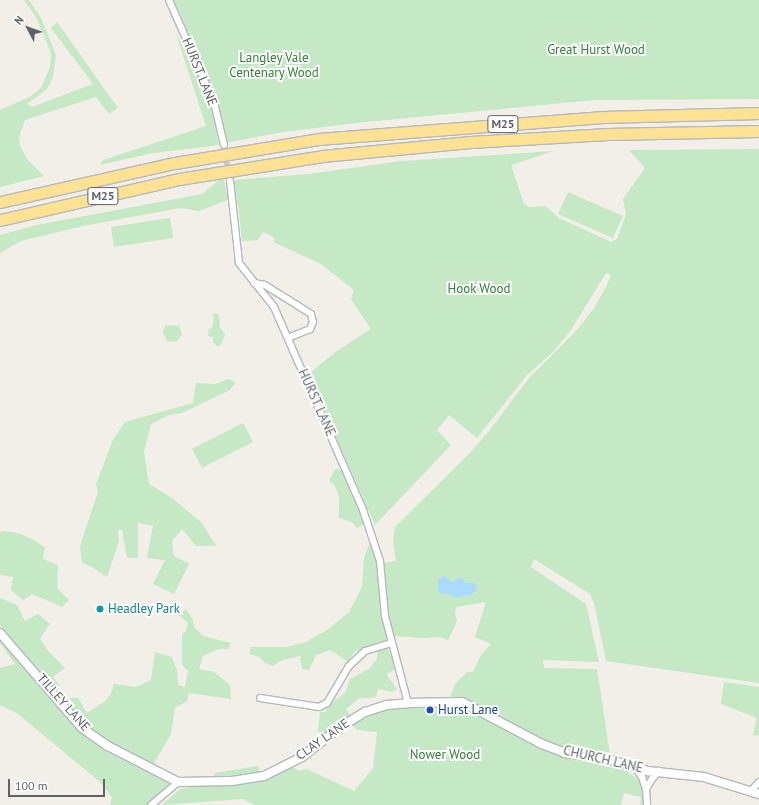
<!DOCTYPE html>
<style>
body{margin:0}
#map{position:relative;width:759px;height:805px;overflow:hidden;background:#f1efe8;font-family:"PT Sans",sans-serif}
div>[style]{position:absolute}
.green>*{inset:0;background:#c5e8c5}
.water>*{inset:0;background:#aadaff}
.street-tunnel>*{height:6px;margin-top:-3px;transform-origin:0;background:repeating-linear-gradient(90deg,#ccccc8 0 6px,transparent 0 9px)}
.roads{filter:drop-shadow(1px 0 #b5b8bc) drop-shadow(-1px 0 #b5b8bc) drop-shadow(0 1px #b5b8bc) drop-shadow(0 -1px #b5b8bc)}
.street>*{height:6px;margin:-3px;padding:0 3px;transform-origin:3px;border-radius:3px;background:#fff}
.secondary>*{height:8px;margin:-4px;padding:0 4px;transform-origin:4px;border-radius:4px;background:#fff}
.highway>*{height:11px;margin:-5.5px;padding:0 5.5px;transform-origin:5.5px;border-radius:5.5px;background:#fde293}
.dots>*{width:11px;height:11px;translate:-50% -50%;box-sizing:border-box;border:2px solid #fff;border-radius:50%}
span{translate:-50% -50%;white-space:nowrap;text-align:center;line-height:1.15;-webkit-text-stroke:4px #fff;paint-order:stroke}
.shield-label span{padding:1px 3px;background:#fff;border:1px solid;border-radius:3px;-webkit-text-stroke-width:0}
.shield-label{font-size:12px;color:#5f6368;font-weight:700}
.park-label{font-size:13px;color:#348238}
.street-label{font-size:13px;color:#5f6368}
.culture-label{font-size:13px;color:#0d838f}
.left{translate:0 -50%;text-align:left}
.transit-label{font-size:13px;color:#164399}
.north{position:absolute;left:8px;top:8px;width:40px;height:40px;-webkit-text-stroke:3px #fff;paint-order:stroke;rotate:311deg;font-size:11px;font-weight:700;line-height:16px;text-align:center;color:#5f6368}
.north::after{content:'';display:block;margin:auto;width:14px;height:18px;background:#5f6368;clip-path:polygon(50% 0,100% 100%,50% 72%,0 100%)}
.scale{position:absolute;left:8px;top:779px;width:97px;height:18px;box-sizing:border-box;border:2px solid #5f6368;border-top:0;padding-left:5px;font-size:12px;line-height:14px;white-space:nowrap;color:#5f6368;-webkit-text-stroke:3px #fff;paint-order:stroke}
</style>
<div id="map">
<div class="green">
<div style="clip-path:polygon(24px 0,29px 0,41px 18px,56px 55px,53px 77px,47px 89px,27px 104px,32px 107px,93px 84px,51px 28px,57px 22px,118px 108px,109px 114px,96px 97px,25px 120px,19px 137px,20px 146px,27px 159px,44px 176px,0 187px,0 110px,31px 96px,41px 88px,50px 67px,51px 53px,36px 17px)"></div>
<div style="clip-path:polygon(173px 0,759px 0,759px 99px,595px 100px,365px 122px,284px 132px,225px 143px,219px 108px,181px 15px)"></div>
<div style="clip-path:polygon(175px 31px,209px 97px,219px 145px,153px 153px,100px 165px,103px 160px,206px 126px)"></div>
<div style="clip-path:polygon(evenodd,759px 149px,759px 683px,606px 661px,594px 603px,590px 594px,534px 559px,531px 567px,586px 604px,599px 662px,543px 660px,544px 668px,597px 669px,610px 754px,583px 753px,562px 748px,506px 720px,503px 727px,546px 750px,572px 760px,617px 766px,627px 771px,642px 783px,643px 805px,640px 805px,641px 797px,624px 793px,621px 805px,255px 805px,243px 799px,162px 805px,180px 789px,194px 786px,211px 786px,215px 773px,258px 766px,261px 779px,291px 767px,300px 771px,307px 769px,354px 791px,373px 768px,377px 732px,357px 730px,351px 723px,371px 713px,412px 705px,447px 705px,455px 684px,467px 672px,473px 672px,481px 655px,491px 644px,475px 637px,486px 602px,456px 607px,455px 614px,457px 621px,448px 640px,439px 637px,425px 638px,394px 636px,388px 613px,383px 563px,396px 561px,393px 541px,395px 527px,469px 454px,489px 431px,529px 378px,576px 331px,594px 308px,607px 285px,611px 275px,606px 273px,571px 330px,553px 352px,527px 375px,477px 438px,449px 415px,437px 430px,451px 445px,375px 525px,308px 374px,337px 351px,371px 329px,351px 299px,354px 290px,321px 264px,273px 242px,275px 238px,263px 232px,258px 240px,242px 241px,239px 211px,233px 180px,308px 174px,401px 161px,554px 151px,511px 165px,524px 204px,530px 207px,545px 206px,559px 218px,611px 242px,617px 239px,626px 214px,623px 199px,645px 168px,629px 150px,759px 149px,449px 581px,466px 583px,471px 595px,455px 598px,447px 593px,449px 581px)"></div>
<div style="clip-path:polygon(219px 180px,224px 180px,228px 200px,199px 211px,180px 208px,83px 226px,21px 241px,0 253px,0 235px,37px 225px,202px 194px)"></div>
<div style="clip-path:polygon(568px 192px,623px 216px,613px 238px,558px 214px)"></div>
<div style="clip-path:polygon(170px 218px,173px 238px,114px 247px,111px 227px)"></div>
<div style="clip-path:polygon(215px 313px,219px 315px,220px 328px,225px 334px,222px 343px,218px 347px,213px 342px,213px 337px,208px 336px,209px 328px,212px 329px,214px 317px,212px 316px)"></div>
<div style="clip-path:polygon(165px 325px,179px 326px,182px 335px,176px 342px,167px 341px,163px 333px)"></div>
<div style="clip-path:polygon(229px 379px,236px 382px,230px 390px,182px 413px,169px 415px,151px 424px,144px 452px,149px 484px,172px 498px,202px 523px,216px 546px,196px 546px,182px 529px,172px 541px,174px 556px,189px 564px,174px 594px,153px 584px,165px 560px,147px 558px,153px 526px,138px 523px,138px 558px,127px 558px,122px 530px,118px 530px,119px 541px,107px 577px,92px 567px,82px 563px,80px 546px,98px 492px,96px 484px,113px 440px,125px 422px,193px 403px,196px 383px,215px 384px)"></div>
<div style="clip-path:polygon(243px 423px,253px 442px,202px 468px,192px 449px)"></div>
<div style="clip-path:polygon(336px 468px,342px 471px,361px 513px,364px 524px,357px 528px,352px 522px,339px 518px,339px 497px,335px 486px,329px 480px)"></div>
<div style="clip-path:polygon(6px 531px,21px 534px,34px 540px,45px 548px,43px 559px,58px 565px,57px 588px,69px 600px,62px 607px,32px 594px,23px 600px,11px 590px,13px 577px,0 575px,0 532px)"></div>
<div style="clip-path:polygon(370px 542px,375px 556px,383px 620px,388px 634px,388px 649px,396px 669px,386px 674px,397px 689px,392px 692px,378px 689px,376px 697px,358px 699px,346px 709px,350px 715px,324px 735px,318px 731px,320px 712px,326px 712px,326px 707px,345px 693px,350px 679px,370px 668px,376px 660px,378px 652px,368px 654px,356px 650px,348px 662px,330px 650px,316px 655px,309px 670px,302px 669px,300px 656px,283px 660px,272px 666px,265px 663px,259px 657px,249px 654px,251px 647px,287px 647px,306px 642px,327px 630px,349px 612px,362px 587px,364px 558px)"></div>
<div style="clip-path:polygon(0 598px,17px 605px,25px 621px,38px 614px,50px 624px,40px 639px,48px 651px,65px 668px,53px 677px,60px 686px,55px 689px,0 625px)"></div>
<div style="clip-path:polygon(186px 609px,192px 618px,195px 628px,203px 636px,231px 643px,228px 649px,219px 649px,203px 656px,199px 669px,214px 672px,230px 685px,231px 699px,189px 693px,187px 701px,175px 708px,171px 734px,153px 765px,111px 744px,86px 727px,64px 702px,63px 698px,78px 698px,87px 713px,104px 702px,111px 694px,114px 684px,136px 687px,151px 680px,155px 652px,172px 657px,177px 670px,178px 685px,185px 687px,188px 671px,182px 665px,182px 634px,186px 631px,188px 623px,179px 615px)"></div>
<div style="clip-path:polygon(0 637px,80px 731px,100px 745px,167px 780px,169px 785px,146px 805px,110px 805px,112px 797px,100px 782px,18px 714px,0 705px,0 668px,15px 664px,0 643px)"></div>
<div style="clip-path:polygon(724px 682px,759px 687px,759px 736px,753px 735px,757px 718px,721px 704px)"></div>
</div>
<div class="water">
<div style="clip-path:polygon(443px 576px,453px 582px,458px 578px,462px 578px,466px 583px,475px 583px,477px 589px,471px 595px,455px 598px,447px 593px,442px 594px,438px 591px,438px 580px)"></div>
</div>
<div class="street-tunnel">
<div style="left:225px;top:153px;width:28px;rotate:80deg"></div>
</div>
<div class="roads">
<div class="street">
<div style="left:169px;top:0;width:111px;rotate:66.2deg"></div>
<div style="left:214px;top:102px;width:44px;rotate:76.9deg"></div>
<div style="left:230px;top:181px;width:82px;rotate:83.7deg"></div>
<div style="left:239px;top:263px;width:56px;rotate:51.5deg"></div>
<div style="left:274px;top:307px;width:222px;rotate:66.3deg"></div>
<div style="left:363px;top:510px;width:54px;rotate:71.6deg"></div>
<div style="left:380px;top:561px;width:55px;rotate:84.8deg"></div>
<div style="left:385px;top:616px;width:90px;rotate:75.2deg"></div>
<div style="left:254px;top:283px;width:11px;rotate:10deg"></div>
<div style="left:265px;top:285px;width:54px;rotate:32.2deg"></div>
<div style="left:311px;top:314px;width:8px;rotate:76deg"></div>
<div style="left:313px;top:322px;width:8px;rotate:113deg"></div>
<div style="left:310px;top:329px;width:24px;rotate:158deg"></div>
<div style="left:260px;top:698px;width:60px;rotate:8.7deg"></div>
<div style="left:319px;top:707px;width:9px;rotate:-27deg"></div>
<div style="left:327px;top:703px;width:43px;rotate:-59.3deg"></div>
<div style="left:349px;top:666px;width:22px;rotate:-43deg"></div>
<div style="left:365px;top:651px;width:28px;rotate:-17deg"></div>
<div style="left:634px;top:767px;width:13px;rotate:51deg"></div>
<div style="left:642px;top:777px;width:13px;rotate:72deg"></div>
<div style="left:646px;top:789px;width:16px;rotate:86deg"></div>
<div style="left:646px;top:789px;width:12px;rotate:-59deg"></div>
<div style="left:652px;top:779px;width:11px;rotate:-49deg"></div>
<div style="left:751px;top:791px;width:12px;rotate:-48deg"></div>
<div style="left:151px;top:805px;width:35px;rotate:-40deg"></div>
</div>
<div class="secondary">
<div style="left:0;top:633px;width:125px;rotate:49.2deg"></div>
<div style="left:82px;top:728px;width:32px;rotate:35deg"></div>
<div style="left:108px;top:746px;width:79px;rotate:27.2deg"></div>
<div style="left:178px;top:782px;width:54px;rotate:-1.1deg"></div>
<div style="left:232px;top:781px;width:32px;rotate:-9deg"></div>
<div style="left:264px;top:776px;width:42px;rotate:-26.6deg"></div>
<div style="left:302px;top:757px;width:47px;rotate:-38.1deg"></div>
<div style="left:339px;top:728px;width:31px;rotate:-32deg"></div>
<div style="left:365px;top:712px;width:23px;rotate:-18deg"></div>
<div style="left:387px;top:705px;width:21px;rotate:-5deg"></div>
<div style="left:408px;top:703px;width:54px;rotate:-1.1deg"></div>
<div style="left:462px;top:702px;width:90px;rotate:27.7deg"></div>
<div style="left:542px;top:744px;width:25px;rotate:21deg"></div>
<div style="left:565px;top:753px;width:47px;rotate:8.7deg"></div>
<div style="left:611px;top:760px;width:39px;rotate:17deg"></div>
<div style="left:648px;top:771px;width:56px;rotate:6.1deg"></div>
<div style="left:704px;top:777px;width:58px;rotate:17.2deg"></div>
</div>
<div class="highway">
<div style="left:0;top:202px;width:179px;rotate:-12.6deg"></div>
<div style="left:175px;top:163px;width:145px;rotate:-9.5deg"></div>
<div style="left:318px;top:139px;width:286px;rotate:-4.4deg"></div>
<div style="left:603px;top:117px;width:156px;rotate:-1.5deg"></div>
<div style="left:0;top:220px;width:184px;rotate:-12.9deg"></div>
<div style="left:179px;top:179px;width:145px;rotate:-9.1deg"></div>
<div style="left:322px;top:156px;width:149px;rotate:-5.4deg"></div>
<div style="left:470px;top:142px;width:138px;rotate:-3.3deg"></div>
<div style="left:608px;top:134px;width:151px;rotate:-1.1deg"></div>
</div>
</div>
<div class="dots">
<div style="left:100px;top:609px;background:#0f9aa8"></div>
<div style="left:430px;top:710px;background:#1a4fb4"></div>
</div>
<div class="shield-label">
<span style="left:503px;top:124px">M25</span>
<span style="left:103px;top:196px">M25</span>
</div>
<div class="park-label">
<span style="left:596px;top:50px">Great Hurst Wood</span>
<span style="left:274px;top:66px">Langley Vale<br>Centenary Wood</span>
<span style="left:479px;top:289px">Hook Wood</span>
<span style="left:445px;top:755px">Nower Wood</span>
</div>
<div class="street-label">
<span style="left:199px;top:72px;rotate:68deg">HURST LANE</span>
<span style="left:316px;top:403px;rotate:66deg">HURST LANE</span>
<span style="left:63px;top:703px;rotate:48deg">TILLEY LANE</span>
<span style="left:323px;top:740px;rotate:-35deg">CLAY LANE</span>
<span style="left:603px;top:760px;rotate:13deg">CHURCH LANE</span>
</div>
<div class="culture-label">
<span class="left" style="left:108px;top:609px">Headley Park</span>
</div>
<div class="transit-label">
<span class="left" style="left:438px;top:710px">Hurst Lane</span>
</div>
<div class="north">N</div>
<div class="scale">100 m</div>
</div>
